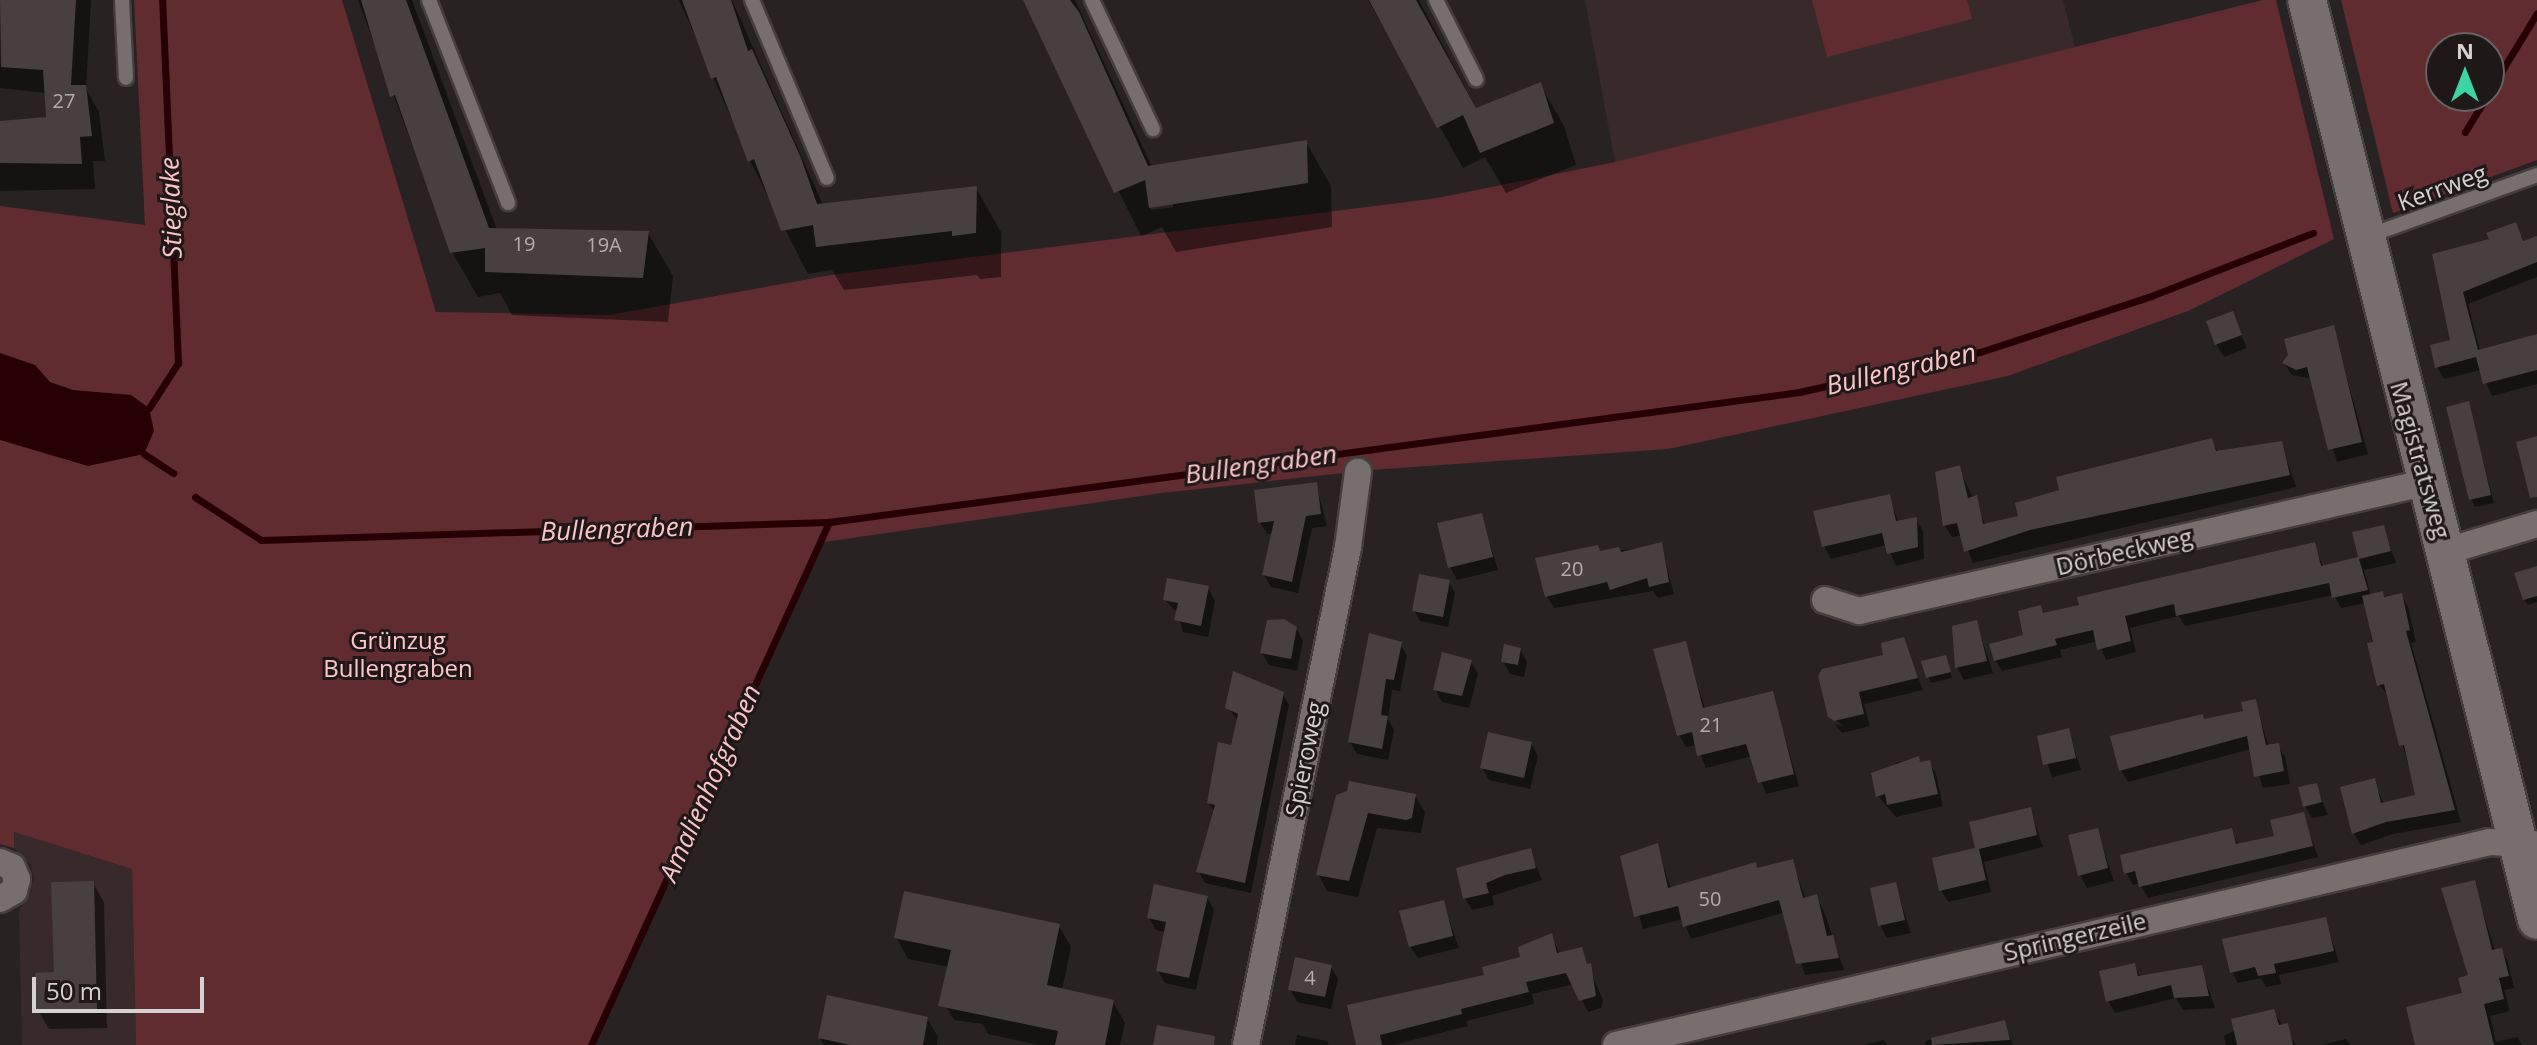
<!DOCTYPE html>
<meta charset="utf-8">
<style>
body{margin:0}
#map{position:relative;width:2537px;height:1045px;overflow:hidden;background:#292222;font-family:"Open Sans",sans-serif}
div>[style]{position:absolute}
.built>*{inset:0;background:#382a2a}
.green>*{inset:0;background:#602c30}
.water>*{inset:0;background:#270003}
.shadow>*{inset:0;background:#0007}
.stream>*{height:7px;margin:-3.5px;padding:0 3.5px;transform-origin:3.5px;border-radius:3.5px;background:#270003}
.building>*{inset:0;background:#484040}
.roads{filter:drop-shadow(2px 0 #443e3e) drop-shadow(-2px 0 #443e3e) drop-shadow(0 2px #443e3e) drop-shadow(0 -2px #443e3e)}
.lane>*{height:14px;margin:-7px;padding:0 7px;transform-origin:7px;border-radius:7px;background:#776e6e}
.street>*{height:26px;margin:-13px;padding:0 13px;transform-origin:13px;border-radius:13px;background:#776e6e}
.secondary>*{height:38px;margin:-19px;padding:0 19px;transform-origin:19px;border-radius:19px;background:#776e6e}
span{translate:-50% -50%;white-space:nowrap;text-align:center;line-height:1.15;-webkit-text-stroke:6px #1f1818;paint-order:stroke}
.number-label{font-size:20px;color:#b2adad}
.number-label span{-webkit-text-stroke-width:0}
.street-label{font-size:24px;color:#d6d1d1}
.park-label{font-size:24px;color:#ffc6c8}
.water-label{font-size:26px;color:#fdc4c6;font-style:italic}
.north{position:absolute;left:2425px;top:32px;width:80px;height:80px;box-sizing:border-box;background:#1f1818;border:2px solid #686262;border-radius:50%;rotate:0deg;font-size:22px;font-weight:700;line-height:32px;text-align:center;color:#d6d1d1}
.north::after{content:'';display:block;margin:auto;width:28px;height:36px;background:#3cd4a3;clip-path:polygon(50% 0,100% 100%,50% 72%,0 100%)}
.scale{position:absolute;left:32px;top:977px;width:172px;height:36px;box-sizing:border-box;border:4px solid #d6d1d1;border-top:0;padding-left:10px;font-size:24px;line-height:28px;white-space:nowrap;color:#d6d1d1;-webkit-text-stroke:6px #1f1818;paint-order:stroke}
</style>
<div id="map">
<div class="built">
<div style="clip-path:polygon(1585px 0,2063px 0,2075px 47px,1615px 162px)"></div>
<div style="clip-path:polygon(14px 832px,132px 869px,136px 1045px,22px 1045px,19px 912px,34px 879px,31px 865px,14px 848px)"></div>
</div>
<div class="green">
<div style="clip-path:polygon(134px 0,342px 0,436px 312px,610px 315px,831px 275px,1437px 198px,1615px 162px,2263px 0,2276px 0,2334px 239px,2188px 311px,2008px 376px,1668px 449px,1371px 470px,1162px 493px,824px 542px,595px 1045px,136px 1045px,132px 869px,14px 832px,14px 848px,0 844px,0 206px,145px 225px)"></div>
<div style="clip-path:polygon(1812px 0,1967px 0,1972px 19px,1827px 57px)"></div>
<div style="clip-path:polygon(evenodd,2341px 0,2537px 0,2537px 160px,2393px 213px,2341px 0,2441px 48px,2489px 48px,2489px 96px,2441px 96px,2441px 48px)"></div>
</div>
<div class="water">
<div style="clip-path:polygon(0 353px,35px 365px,50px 382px,73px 390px,131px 395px,149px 408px,154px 431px,144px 454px,88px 466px,0 440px)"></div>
</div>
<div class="shadow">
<div style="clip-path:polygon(0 0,91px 0,86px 89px,99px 112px,105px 161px,93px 161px,95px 189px,0 191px,0 122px,48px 119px,46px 93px,0 88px)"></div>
<div style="clip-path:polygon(358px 0,412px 0,497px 230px,648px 233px,673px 276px,668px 322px,512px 315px,500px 293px,478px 297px,452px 252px)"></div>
<div style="clip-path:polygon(679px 0,732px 0,823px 205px,976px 188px,1001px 232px,1001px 277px,980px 279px,977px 275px,844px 290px,832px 270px,808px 274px,750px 161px)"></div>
<div style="clip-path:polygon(evenodd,1023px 0,1075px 0,1152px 167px,1306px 142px,1331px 186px,1332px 227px,1176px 252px,1162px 227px,1141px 236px,1023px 0,1173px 203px,1173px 207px,1151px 210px,1150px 206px,1173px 203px)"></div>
<div style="clip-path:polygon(1368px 0,1419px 0,1477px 110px,1540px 85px,1564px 126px,1576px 165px,1506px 193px,1485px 157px,1463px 168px)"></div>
<div style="clip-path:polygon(2515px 225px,2525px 243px,2537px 243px,2537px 277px,2468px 304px,2480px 351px,2537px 337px,2537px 384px,2492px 396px,2481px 370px,2444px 379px,2437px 367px,2452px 341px,2434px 255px,2491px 240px)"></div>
<div style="clip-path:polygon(2232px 314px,2247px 348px,2224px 357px,2216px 344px)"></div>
<div style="clip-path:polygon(2333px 328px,2368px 454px,2337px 462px,2313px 379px,2292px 375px,2284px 363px)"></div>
<div style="clip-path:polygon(2468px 404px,2494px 503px,2475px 507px,2471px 499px)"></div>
<div style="clip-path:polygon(2211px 440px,2219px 453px,2281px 443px,2296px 487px,1973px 563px,1962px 535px,1952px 537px,1945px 526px,1937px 473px,1959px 468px,1986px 526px,2020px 518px)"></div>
<div style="clip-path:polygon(1316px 484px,1327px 526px,1312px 528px,1298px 593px,1271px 587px,1264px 575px,1273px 533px,1267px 534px,1260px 522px)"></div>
<div style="clip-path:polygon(1889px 496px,1899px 523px,1916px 519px,1923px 531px,1924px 559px,1896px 566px,1887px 545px,1831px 559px,1824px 546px)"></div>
<div style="clip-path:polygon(1481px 515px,1498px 570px,1457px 580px,1450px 567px)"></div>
<div style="clip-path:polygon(2383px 527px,2396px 563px,2364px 570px,2371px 596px,2401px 595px,2408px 607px,2416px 642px,2411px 643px,2461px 822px,2393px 834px,2361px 845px,2354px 834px,2343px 788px,2374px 780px,2384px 805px,2417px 797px,2389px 696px,2379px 685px,2366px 603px,2341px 608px,2334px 595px,2185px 626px,2179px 616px,2130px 628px,2136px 652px,2106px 660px,2098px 641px,2060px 650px,2062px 657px,2002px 671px,1995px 660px,2025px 637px,2040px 607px,2045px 615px,2314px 544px,2323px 567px,2360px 558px)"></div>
<div style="clip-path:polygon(1661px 545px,1674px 594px,1658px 598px,1653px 591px,1554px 608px,1547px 596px,1601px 553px)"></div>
<div style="clip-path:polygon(2537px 568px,2537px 602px,2528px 605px,2524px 599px)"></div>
<div style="clip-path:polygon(1449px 582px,1455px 593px,1448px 627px,1420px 621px,1414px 610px)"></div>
<div style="clip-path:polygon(1208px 588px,1215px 601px,1208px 637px,1183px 632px,1178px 613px,1165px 600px)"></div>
<div style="clip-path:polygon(1976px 622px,1993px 673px,1964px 680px,1957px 667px)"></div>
<div style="clip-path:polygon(1296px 628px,1303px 641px,1297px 671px,1269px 665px,1262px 653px)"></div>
<div style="clip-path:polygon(1903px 640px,1923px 690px,1864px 704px,1870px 726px,1842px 733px,1835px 724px,1843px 726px,1832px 717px)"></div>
<div style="clip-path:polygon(1400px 644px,1407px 655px,1400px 691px,1392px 690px,1388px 719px,1394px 730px,1388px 760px,1357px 754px,1350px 742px)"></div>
<div style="clip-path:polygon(1685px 644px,1705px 709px,1772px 693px,1799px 786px,1766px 794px,1752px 756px,1706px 768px,1697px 745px,1686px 747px,1679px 735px)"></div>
<div style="clip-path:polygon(1520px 650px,1527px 662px,1524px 677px,1510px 674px,1503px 661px)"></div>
<div style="clip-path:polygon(1946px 657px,1952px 678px,1931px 683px,1928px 677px)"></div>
<div style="clip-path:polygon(1471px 662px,1478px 674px,1469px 708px,1442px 702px,1435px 689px)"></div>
<div style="clip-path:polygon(1282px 693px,1289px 705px,1251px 893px,1205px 883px,1199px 872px,1215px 813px,1209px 803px,1239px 722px,1228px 708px)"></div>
<div style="clip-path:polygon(2255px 701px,2269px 747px,2278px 745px,2285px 757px,2290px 784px,2263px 788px,2251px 749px,2128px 782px,2121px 770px,2245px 713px)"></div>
<div style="clip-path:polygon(2068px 730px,2081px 770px,2052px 777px,2039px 737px)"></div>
<div style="clip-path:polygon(1531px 743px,1538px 756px,1530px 789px,1489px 780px,1482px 767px)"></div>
<div style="clip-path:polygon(1918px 758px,1921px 764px,1929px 762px,1936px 774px,1943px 806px,1896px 817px,1878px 796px,1897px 769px,1895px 763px)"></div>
<div style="clip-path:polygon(2316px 785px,2328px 815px,2312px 818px,2305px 806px)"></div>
<div style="clip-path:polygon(1415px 796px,1425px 812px,1421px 833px,1377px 828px,1358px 897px,1327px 891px,1318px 874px,1337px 797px)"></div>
<div style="clip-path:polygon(2030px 809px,2043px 847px,1984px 862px,1991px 892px,1948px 902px,1941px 890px,1977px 850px)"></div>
<div style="clip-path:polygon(2303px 814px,2318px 857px,2148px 898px,2140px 883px,2133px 885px,2126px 873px,2122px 856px,2231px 830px,2239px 846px,2276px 837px)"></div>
<div style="clip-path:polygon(2097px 830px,2114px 881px,2087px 888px,2080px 875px)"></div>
<div style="clip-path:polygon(1657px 846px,1671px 889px,1792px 861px,1806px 899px,1816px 897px,1823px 909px,1844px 970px,1805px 975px,1786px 912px,1691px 939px,1683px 919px,1643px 929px,1622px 858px)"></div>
<div style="clip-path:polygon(1530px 851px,1542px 880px,1492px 896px,1494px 905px,1472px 910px,1465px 898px)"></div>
<div style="clip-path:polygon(93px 883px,104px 902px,107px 1028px,49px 1029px,38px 1010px)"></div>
<div style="clip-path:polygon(2474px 883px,2495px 951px,2501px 950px,2508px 962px,2514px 988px,2504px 990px,2510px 1011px,2490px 1016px,2496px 1042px,2517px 1037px,2522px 1045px,2460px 1045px,2471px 976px)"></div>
<div style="clip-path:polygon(1895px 884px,1911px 933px,1887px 938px,1880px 925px)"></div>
<div style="clip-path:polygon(1207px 897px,1214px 910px,1196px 990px,1165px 983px,1158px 971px,1166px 932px,1156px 930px,1149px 918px)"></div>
<div style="clip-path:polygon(1443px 902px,1459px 948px,1418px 958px,1410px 946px)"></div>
<div style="clip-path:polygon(2325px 919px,2339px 962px,2279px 975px,2281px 984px,2266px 987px,2261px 978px,2238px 983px,2232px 972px)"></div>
<div style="clip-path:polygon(1059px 926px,1071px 947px,1062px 990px,1113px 1002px,1125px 1023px,1120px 1045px,1039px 1045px,988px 1034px,983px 1024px,954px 1020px,942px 999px,949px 967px,908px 959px,896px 937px)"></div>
<div style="clip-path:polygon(1551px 936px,1560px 954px,1581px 950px,1603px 1000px,1601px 1008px,1588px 1012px,1574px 984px,1532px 994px,1534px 1004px,1466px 1021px,1468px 1026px,1393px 1045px,1358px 1045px,1522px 959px)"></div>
<div style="clip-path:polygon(2134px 965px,2141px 977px,2201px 967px,2215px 1008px,2183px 1010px,2176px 998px,2115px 1013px,2108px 1001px)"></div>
<div style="clip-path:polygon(1331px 967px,1338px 979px,1331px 1009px,1297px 1002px,1290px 989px)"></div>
<div style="clip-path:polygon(2273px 1011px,2296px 1045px,2226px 1045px,2224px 1036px)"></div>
<div style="clip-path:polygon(927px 1018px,938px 1037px,937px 1045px,824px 1045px,820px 1038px)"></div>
<div style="clip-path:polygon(2004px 1023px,2013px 1045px,1926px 1045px,1925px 1041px)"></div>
<div style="clip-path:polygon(1297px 1035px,1327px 1041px,1329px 1045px,1295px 1045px)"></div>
<div style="clip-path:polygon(2346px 1039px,2350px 1045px,2322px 1045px)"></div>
<div style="clip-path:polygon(1884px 1040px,1887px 1045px,1864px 1045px)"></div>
</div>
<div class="stream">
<div style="left:2489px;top:92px;width:92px;rotate:-58.7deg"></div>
<div style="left:2465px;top:132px;width:42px;rotate:-58.6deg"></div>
<div style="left:149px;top:408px;width:54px;rotate:-57.2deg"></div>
<div style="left:178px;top:363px;width:363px;rotate:-92.5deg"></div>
<div style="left:144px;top:454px;width:35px;rotate:33deg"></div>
<div style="left:195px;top:497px;width:79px;rotate:33.1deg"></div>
<div style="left:261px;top:540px;width:568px;rotate:-1.82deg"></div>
<div style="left:829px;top:522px;width:979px;rotate:-7.63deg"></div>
<div style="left:1799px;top:392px;width:185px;rotate:-12.5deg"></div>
<div style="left:1980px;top:352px;width:180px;rotate:-18.1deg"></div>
<div style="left:2151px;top:296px;width:174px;rotate:-21.3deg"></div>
<div style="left:591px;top:1045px;width:575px;rotate:-65.53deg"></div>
</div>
<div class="building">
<div style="clip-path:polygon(0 0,76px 0,71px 85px,86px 85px,92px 136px,80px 137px,82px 164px,0 163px,0 121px,46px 117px,43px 70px,1px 67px)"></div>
<div style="clip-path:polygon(361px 0,406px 0,489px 228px,649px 231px,643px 278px,485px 272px,485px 248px,450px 253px,395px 95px,390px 97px)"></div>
<div style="clip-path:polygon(682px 0,731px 0,748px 51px,752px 49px,801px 158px,817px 204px,977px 186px,976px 233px,952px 236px,952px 231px,816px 247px,813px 225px,781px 231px,754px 159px,748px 162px,716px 77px,711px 79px)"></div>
<div style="clip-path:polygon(1023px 0,1070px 0,1079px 12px,1148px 166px,1307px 140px,1308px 183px,1149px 208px,1145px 180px,1114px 193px)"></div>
<div style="clip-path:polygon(1369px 0,1416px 0,1476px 108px,1541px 82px,1554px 123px,1480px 153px,1463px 115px,1437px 128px)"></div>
<div style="clip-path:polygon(2516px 222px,2523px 241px,2537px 236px,2537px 262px,2463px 292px,2478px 350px,2537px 334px,2537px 370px,2483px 384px,2476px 357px,2435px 368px,2430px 345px,2450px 340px,2432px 254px,2489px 239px,2486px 233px)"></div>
<div style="clip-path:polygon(2233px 311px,2242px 335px,2215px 345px,2206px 321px)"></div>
<div style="clip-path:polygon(2334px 325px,2362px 442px,2328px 450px,2307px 367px,2296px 370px,2282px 363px,2288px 355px,2284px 339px)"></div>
<div style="clip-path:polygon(2469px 401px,2491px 495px,2469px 500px,2446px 407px)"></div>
<div style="clip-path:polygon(2537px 436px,2537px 497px,2530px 498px,2516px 442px)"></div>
<div style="clip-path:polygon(2212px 438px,2216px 451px,2282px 441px,2290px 475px,2030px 530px,1964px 552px,1957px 523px,1943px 526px,1935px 472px,1960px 465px,1968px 498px,1977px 495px,1983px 524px,2018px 516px,2015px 503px,2059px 490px,2056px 477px)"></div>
<div style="clip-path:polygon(1317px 482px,1321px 514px,1306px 516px,1292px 582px,1262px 575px,1274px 521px,1258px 523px,1254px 490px)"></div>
<div style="clip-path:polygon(1890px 494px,1896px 521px,1917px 517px,1918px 547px,1887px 554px,1882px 533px,1822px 547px,1813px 511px)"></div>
<div style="clip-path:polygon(1482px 513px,1493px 557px,1448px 568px,1437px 523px)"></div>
<div style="clip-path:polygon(2384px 525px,2391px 551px,2359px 559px,2368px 590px,2332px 598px,2329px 583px,2176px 616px,2174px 604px,2125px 616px,2131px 641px,2097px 650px,2093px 630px,2055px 639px,2057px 645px,1994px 661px,1989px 644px,2023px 635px,2018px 611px,2041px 605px,2043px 613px,2079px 605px,2077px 597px,2315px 542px,2321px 566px,2358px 557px,2352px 532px)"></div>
<div style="clip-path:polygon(1662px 542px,1669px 582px,1649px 587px,1647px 578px,1610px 590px,1607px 582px,1545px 597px,1535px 558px,1598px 545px,1600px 551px,1619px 547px,1621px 552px)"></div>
<div style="clip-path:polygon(2537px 566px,2537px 596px,2523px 600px,2514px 573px)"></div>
<div style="clip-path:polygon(1419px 574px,1450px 580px,1443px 617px,1412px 611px)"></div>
<div style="clip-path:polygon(1167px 578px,1209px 586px,1201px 626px,1174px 620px,1178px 603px,1163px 600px)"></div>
<div style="clip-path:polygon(2383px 591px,2384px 597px,2402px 593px,2410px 630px,2406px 631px,2455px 810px,2386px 822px,2352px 834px,2340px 787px,2375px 778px,2381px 803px,2415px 795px,2404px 745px,2399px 746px,2384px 684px,2377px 686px,2367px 643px,2373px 642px,2362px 596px)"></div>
<div style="clip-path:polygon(1284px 619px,1297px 627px,1291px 659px,1260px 653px,1267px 620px)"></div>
<div style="clip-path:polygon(1977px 620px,1987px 661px,1955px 668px,1952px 626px)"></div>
<div style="clip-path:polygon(1369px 633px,1402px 642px,1394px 680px,1386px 679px,1381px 715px,1388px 716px,1382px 749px,1348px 742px)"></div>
<div style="clip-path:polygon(1904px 637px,1918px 678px,1859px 692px,1864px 714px,1834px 721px,1828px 717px,1818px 676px,1822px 669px,1883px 655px,1881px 643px)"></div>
<div style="clip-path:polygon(1686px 641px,1703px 708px,1773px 691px,1794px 774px,1758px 783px,1746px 744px,1697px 756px,1692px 732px,1677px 736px,1653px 649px)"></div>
<div style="clip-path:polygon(1504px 644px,1521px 648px,1518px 665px,1501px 662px)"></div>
<div style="clip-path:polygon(1442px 652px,1472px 660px,1462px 696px,1433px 690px)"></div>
<div style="clip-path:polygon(1946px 655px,1951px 672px,1926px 678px,1921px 661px)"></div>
<div style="clip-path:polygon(1233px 671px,1284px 692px,1245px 883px,1196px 872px,1215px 805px,1207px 803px,1218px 742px,1231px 745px,1238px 714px,1225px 708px)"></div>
<div style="clip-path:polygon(2256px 699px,2266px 745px,2279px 743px,2284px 771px,2254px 777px,2247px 736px,2119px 771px,2110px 736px,2203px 714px,2204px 719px,2243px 711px,2241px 702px)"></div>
<div style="clip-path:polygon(2069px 728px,2076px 758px,2043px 765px,2037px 736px)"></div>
<div style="clip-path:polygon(1488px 732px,1532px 742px,1524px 778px,1480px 768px)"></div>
<div style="clip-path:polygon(1919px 756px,1920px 762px,1930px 760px,1938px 794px,1887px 805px,1885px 794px,1876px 797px,1871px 773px)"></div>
<div style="clip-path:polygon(1349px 781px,1416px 794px,1412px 818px,1406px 820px,1368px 813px,1349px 881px,1316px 875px,1336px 795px,1347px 791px)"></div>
<div style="clip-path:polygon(2317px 783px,2322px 802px,2303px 807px,2298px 787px)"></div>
<div style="clip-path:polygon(2031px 807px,2037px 835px,1979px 849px,1986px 880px,1939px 891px,1932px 858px,1975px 848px,1969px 822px)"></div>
<div style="clip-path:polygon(2304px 812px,2313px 846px,2139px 887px,2135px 871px,2124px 874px,2120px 855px,2232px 828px,2236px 844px,2274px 836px,2270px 820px)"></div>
<div style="clip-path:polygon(2098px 828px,2108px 868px,2078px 876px,2068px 835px)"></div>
<div style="clip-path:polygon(1658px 843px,1668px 888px,1756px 862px,1757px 868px,1793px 859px,1803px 898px,1817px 894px,1827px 936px,1833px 935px,1839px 958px,1796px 964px,1779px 900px,1683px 927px,1678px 906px,1634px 917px,1620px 856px)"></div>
<div style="clip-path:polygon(1531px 848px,1536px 868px,1505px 875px,1486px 883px,1489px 893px,1463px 899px,1456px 868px)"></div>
<div style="clip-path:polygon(2475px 880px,2492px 950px,2502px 948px,2509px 976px,2499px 978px,2504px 999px,2484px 1004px,2494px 1045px,2415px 1045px,2406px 1007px,2462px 993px,2458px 978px,2468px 975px,2441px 888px)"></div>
<div style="clip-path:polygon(94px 881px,97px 1010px,36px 1011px,35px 973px,54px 972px,51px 882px)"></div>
<div style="clip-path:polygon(1896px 882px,1905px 920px,1878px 926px,1870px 888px)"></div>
<div style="clip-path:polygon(1154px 884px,1208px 896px,1189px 978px,1156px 971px,1166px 922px,1147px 918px)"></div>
<div style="clip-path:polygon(904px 891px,1060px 924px,1047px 985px,1114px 1000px,1105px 1045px,1055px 1045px,1058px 1031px,938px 1006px,951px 950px,894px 938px)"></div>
<div style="clip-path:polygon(1444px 900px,1453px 936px,1409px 947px,1399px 911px)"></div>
<div style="clip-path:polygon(2326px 917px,2334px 951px,2274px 964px,2276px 973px,2258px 976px,2255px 967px,2230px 973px,2222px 939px)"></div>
<div style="clip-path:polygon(1552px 933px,1557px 953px,1582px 947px,1587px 964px,1591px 963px,1596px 996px,1579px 1001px,1566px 973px,1526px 982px,1529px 992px,1461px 1009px,1462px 1014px,1380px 1035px,1382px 1045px,1356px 1045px,1347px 1005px,1484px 975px,1482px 967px,1520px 957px,1518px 947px)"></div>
<div style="clip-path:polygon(1295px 957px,1332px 965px,1325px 997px,1288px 990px)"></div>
<div style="clip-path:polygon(2135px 963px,2138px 976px,2202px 965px,2209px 996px,2174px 998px,2171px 985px,2106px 1002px,2099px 971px)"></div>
<div style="clip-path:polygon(827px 995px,928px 1017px,923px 1045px,850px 1045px,818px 1038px)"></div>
<div style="clip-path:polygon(2274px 1009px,2279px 1025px,2288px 1023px,2293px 1045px,2237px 1045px,2231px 1019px)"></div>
<div style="clip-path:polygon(2005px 1020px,2010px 1040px,1932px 1045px,1931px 1038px)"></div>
<div style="clip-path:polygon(1157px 1025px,1215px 1036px,1214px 1045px,1153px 1045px)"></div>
</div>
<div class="roads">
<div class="lane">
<div style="left:122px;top:0;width:78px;rotate:87.1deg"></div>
<div style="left:429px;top:0;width:218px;rotate:68.7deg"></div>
<div style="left:752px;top:0;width:193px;rotate:67.2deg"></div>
<div style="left:1092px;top:0;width:143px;rotate:64.7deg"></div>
<div style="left:1436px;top:0;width:89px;rotate:63.1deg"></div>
<div style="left:2368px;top:236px;width:180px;rotate:-19.8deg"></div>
</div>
<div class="street">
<div style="left:2447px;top:551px;width:94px;rotate:-16.7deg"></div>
<div style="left:1825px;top:600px;width:36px;rotate:18deg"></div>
<div style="left:1859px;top:611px;width:579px;rotate:-12.76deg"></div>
<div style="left:0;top:862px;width:13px;rotate:23deg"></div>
<div style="left:12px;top:867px;width:13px;rotate:67deg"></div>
<div style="left:17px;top:879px;width:12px;rotate:104deg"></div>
<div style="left:14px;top:891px;width:16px;rotate:150deg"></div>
<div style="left:1246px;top:1045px;width:508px;rotate:-78.42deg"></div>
<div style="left:1348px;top:547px;width:76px;rotate:-82.4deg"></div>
<div style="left:1616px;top:1045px;width:897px;rotate:-13.08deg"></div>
<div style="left:2490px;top:842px;width:43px;rotate:2.7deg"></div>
</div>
<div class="secondary">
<div style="left:2307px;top:0;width:948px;rotate:75.96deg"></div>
</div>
</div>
<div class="number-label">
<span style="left:64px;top:100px">27</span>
<span style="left:524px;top:243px">19</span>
<span style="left:604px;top:244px">19A</span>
<span style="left:1572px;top:568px">20</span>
<span style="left:1711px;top:724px">21</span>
<span style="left:1710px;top:898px">50</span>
<span style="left:1310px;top:977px">4</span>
</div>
<div class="street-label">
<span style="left:2442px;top:187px;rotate:-20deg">Kerrweg</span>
<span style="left:2421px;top:460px;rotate:74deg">Magistratsweg</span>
<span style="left:2124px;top:551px;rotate:-13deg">Dörbeckweg</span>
<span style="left:1304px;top:759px;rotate:-79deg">Spieroweg</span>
<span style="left:2075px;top:936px;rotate:-13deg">Springerzeile</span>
</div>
<div class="park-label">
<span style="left:398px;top:654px">Grünzug<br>Bullengraben</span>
</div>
<div class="water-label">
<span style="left:171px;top:208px;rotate:-92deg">Stieglake</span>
<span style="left:1901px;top:369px;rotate:-13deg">Bullengraben</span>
<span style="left:1261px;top:464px;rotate:-8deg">Bullengraben</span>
<span style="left:617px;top:529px;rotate:-2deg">Bullengraben</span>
<span style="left:710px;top:783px;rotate:-66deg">Amalienhofgraben</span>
</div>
<div class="north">N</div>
<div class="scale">50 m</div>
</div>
